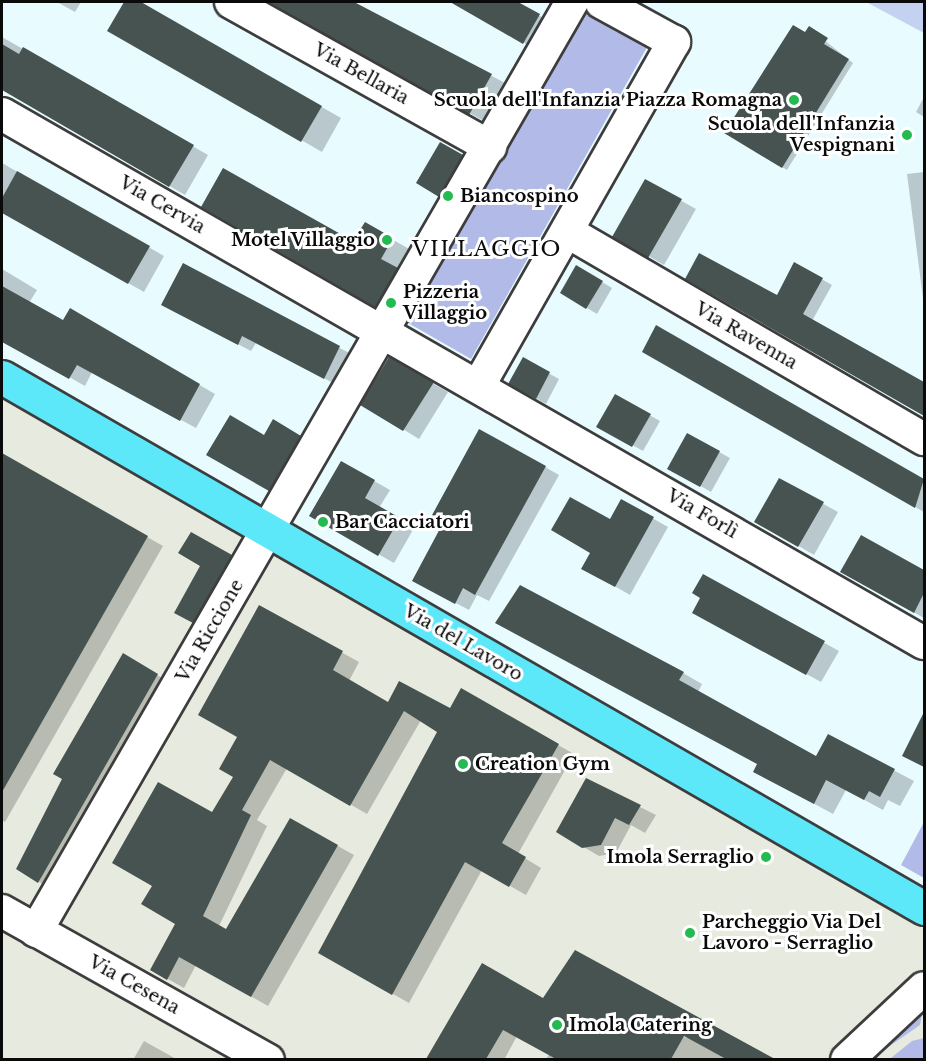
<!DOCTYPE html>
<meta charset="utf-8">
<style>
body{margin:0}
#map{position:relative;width:926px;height:1061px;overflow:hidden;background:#e8fbff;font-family:"Libre Baskerville",serif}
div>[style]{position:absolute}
.industrial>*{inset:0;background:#e7eade}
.green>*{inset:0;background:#b2bbe8}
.pitch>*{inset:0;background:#c4d1f0}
.shadow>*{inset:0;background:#0003}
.building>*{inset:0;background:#475350}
.roads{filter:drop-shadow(2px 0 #3d3d3d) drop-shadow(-2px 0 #3d3d3d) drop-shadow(0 2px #3d3d3d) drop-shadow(0 -2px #3d3d3d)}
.minor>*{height:32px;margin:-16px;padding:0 16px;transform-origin:16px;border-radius:16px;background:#fff}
.major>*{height:33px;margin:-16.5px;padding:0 16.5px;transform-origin:16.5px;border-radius:16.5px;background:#5de8fa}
.dots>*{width:16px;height:16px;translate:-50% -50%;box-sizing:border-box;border:3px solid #fff;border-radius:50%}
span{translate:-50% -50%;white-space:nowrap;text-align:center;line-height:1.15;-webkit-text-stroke:6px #fff;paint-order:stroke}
.street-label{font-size:18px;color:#0a0a0a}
.poi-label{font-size:18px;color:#0a0a0a;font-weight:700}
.right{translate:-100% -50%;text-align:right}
.left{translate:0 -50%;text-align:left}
.quarter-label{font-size:21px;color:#0a0a0a;letter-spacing:1.5px}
.frame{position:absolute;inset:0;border:3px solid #0a0a0a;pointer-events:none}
</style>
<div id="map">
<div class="industrial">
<div style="clip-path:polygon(2px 384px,924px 918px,924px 1059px,2px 1059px)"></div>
</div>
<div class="green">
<div style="clip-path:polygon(582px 4px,650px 42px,471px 359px,403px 320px)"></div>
<div style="clip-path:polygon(924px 822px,924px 878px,901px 865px)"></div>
<div style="clip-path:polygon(924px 1004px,920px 1025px,871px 1059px,862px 1060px)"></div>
<div style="clip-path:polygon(924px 1038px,924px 1059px,891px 1058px,912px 1041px)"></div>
</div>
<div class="pitch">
<div style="clip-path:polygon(866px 2px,924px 2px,924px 33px)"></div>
</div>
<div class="shadow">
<div style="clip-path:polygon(57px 2px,81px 2px,75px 12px)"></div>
<div style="clip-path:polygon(126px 2px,138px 2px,341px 118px,322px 152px,109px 30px)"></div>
<div style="clip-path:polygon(270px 2px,354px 2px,505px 83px,484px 121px)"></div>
<div style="clip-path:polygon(452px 2px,515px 2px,551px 22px,535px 49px)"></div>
<div style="clip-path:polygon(809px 28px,853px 63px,787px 170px,727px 133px)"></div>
<div style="clip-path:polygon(2px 37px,208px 155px,185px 195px,2px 88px)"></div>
<div style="clip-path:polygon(924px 97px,924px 117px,916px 112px)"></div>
<div style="clip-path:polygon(441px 144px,472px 162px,449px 201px,418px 183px)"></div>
<div style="clip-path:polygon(2px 163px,164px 256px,144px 292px,2px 211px)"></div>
<div style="clip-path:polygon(924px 172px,924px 306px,907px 174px)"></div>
<div style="clip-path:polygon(646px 181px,696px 209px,664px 265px,614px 236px)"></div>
<div style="clip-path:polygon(203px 207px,354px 244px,365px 224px,411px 250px,399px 271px,415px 280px,394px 316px)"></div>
<div style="clip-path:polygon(795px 264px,832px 285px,812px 321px,924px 383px,924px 414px,687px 278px,777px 297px)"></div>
<div style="clip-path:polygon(183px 265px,353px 355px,337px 385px,256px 343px,251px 351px,176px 312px)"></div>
<div style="clip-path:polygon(577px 267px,612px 288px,597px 314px,562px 293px)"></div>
<div style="clip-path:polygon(2px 269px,37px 290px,29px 303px,64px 322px,71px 310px,215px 394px,196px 428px,92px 372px,85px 386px,2px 339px)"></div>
<div style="clip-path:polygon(657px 327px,924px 480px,924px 512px,644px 351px)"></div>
<div style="clip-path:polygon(389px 359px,448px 392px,419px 439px,362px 404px)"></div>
<div style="clip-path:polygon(523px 359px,559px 379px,546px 404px,510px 383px)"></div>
<div style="clip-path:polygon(615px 396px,660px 421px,643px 451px,598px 426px)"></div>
<div style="clip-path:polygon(274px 421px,315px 445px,285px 499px,209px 454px,265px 437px)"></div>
<div style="clip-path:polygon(688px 435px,730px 458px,711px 492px,669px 468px)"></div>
<div style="clip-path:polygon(2px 455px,163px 546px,5px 822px,2px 820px)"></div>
<div style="clip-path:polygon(342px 463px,390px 490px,379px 508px,414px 528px,394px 563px,311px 516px)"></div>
<div style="clip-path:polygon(545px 467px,559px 475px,489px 601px,477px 595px,469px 610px,428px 588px)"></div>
<div style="clip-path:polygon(780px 480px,838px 512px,814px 555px,756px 521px)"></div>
<div style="clip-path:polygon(622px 501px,668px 527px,630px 595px,583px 568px)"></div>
<div style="clip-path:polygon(191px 534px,247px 564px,209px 630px,191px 621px,202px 566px)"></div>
<div style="clip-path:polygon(861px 537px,924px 572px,924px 618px,842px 572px)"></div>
<div style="clip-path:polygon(704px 576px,839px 651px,821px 682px,709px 621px)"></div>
<div style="clip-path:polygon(520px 587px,683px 673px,702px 684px,698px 692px,817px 758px,829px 736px,914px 781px,900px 806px,888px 800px,883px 810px,846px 790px,833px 814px,774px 782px,759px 764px,497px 622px)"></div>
<div style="clip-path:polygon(259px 607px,359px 662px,349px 681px,389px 704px,451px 710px,462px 691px,574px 754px,518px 854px,541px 868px,526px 895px,482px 870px,409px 1003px,320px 953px,439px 731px,421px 720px,367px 814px,287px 768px,257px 820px,267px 826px,219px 926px,227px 931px,291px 820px,354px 855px,268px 1006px,196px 965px,184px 988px,152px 970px,177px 924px,213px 814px,235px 776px)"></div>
<div style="clip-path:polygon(124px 655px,177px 687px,58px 893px,39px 882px)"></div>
<div style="clip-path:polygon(924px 716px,924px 766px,904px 755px)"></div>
<div style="clip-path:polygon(586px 780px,656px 815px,645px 833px,631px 825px,616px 853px,599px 856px,558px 832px)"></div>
<div style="clip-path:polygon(482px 965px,544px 1000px,771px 1060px,546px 1060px,549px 1054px,517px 1036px,504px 1060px,428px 1060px)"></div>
<div style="clip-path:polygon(144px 1041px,178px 1060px,133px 1060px)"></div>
</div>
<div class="building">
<div style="clip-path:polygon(124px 2px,141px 2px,322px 106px,301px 142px,107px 31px)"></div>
<div style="clip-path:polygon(267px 2px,354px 2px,492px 74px,469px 115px)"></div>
<div style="clip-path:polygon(450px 2px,518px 2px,540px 14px,523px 44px)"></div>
<div style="clip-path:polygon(793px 25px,805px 32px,809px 26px,828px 38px,824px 44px,849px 59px,782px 168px,724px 133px)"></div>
<div style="clip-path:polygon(2px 44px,19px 54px,23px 47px,194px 145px,169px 187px,2px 90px)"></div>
<div style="clip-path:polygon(440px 142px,463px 155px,439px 197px,416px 183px)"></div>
<div style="clip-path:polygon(223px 168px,353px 241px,365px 222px,393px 238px,381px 259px,398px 268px,375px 307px,201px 207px)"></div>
<div style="clip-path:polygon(17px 171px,150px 246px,128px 284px,2px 213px,2px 198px)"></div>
<div style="clip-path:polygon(645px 179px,682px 199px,648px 258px,612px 237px)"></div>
<div style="clip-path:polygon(699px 253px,777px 295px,794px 262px,823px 278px,803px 314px,924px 382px,924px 416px,685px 279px)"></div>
<div style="clip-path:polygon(183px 263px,340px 346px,324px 379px,242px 336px,238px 345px,161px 305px)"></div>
<div style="clip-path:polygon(576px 265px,603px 281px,586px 309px,560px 293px)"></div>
<div style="clip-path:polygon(2px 286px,63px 320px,70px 308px,200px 384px,180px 421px,77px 365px,69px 379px,2px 342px)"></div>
<div style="clip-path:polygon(656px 325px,924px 479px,915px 508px,642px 352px)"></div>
<div style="clip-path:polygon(389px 357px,434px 382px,403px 431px,360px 405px)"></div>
<div style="clip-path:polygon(523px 357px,550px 372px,536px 399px,508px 384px)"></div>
<div style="clip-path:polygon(615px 394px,651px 414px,632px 447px,596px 427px)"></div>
<div style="clip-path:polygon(230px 415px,264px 435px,273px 419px,301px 436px,269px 491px,206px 455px)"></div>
<div style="clip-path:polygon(479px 429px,546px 466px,475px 595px,463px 588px,455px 604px,412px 581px,443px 523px,431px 517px)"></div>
<div style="clip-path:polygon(687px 433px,720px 451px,700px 487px,667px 469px)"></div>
<div style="clip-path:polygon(2px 453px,148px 536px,2px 792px)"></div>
<div style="clip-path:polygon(341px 461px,375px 480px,365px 498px,400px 518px,378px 556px,309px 516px)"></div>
<div style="clip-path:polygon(779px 478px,824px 502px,798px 547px,754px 522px)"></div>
<div style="clip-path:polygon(570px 497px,610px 519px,621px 499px,654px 517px,615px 587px,581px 569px,590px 553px,551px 530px)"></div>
<div style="clip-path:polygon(191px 532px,232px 555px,193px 623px,174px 613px,200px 566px,178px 553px)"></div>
<div style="clip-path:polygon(861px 535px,924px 570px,924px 593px,914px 613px,840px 572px)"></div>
<div style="clip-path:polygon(703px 574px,825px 641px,806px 675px,692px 613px,700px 598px,692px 593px)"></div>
<div style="clip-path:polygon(520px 585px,684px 672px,679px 680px,816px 756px,828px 734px,895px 769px,880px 797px,869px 791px,864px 800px,826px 780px,814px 804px,753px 772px,757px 764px,495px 623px)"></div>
<div style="clip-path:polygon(259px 605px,343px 651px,333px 670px,388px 702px,399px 681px,450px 708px,461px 688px,559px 744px,502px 843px,526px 857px,509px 887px,465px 862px,392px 995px,318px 953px,437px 732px,404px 711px,350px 806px,270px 760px,242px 810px,251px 815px,203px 916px,226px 929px,290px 818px,338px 845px,251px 997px,179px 957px,167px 980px,150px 970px,175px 924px,141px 904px,152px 886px,112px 863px,158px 782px,212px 812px,233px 777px,219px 769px,237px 737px,198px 715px)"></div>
<div style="clip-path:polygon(123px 653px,158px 674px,38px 883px,16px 869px,62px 779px,53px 774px)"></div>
<div style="clip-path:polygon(924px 712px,924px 767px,902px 756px)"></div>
<div style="clip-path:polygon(586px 778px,641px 805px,629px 825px,615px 818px,601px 845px,582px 848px,556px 832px)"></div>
<div style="clip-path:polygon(575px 950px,676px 1005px,775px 1059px,726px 1059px,684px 1036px,671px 1059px,556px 1059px,503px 1030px,486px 1059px,426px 1059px,482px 963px,543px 998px)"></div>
</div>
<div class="roads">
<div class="minor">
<div style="left:231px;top:2px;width:297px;rotate:29.2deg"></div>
<div style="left:2px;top:114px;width:1063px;rotate:29.85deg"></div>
<div style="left:568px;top:232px;width:412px;rotate:30.2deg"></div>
<div style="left:479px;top:385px;width:395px;rotate:-60.4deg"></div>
<div style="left:674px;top:42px;width:83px;rotate:-151.3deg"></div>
<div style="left:2px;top:911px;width:305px;rotate:29.3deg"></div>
<div style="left:36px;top:931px;width:1073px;rotate:-60.02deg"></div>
<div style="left:847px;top:1060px;width:105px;rotate:-43.1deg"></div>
</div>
<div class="major">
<div style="left:2px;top:377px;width:1064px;rotate:29.94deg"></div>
</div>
</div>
<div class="dots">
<div style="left:794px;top:100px;background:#23ba51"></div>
<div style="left:907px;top:135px;background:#23ba51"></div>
<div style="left:448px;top:196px;background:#23ba51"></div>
<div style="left:387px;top:240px;background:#23ba51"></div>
<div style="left:391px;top:303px;background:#23ba51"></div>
<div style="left:323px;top:522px;background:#23ba51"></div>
<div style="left:463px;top:764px;background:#23ba51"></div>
<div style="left:766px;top:857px;background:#23ba51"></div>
<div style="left:690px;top:933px;background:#23ba51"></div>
<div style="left:557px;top:1025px;background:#23ba51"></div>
</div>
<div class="street-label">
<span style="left:361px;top:74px;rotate:29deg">Via Bellaria</span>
<span style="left:162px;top:205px;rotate:30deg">Via Cervia</span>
<span style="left:746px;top:336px;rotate:30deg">Via Ravenna</span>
<span style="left:702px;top:514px;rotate:30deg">Via Forlì</span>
<span style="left:210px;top:631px;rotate:-60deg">Via Riccione</span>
<span style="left:463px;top:643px;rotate:30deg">Via del Lavoro</span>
<span style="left:134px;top:985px;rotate:29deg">Via Cesena</span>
</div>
<div class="poi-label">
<span class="right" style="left:782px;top:100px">Scuola dell'Infanzia Piazza Romagna</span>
<span class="right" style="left:895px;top:135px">Scuola dell'Infanzia<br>Vespignani</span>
<span class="left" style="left:460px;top:196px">Biancospino</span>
<span class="right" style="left:375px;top:240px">Motel Villaggio</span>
<span class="left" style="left:403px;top:303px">Pizzeria<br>Villaggio</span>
<span class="left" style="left:335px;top:522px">Bar Cacciatori</span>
<span class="left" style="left:475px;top:764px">Creation Gym</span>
<span class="right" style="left:754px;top:857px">Imola Serraglio</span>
<span class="left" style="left:702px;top:933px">Parcheggio Via Del<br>Lavoro - Serraglio</span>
<span class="left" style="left:569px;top:1025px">Imola Catering</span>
</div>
<div class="quarter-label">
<span style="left:487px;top:249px">VILLAGGIO</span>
</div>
<div class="frame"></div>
</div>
